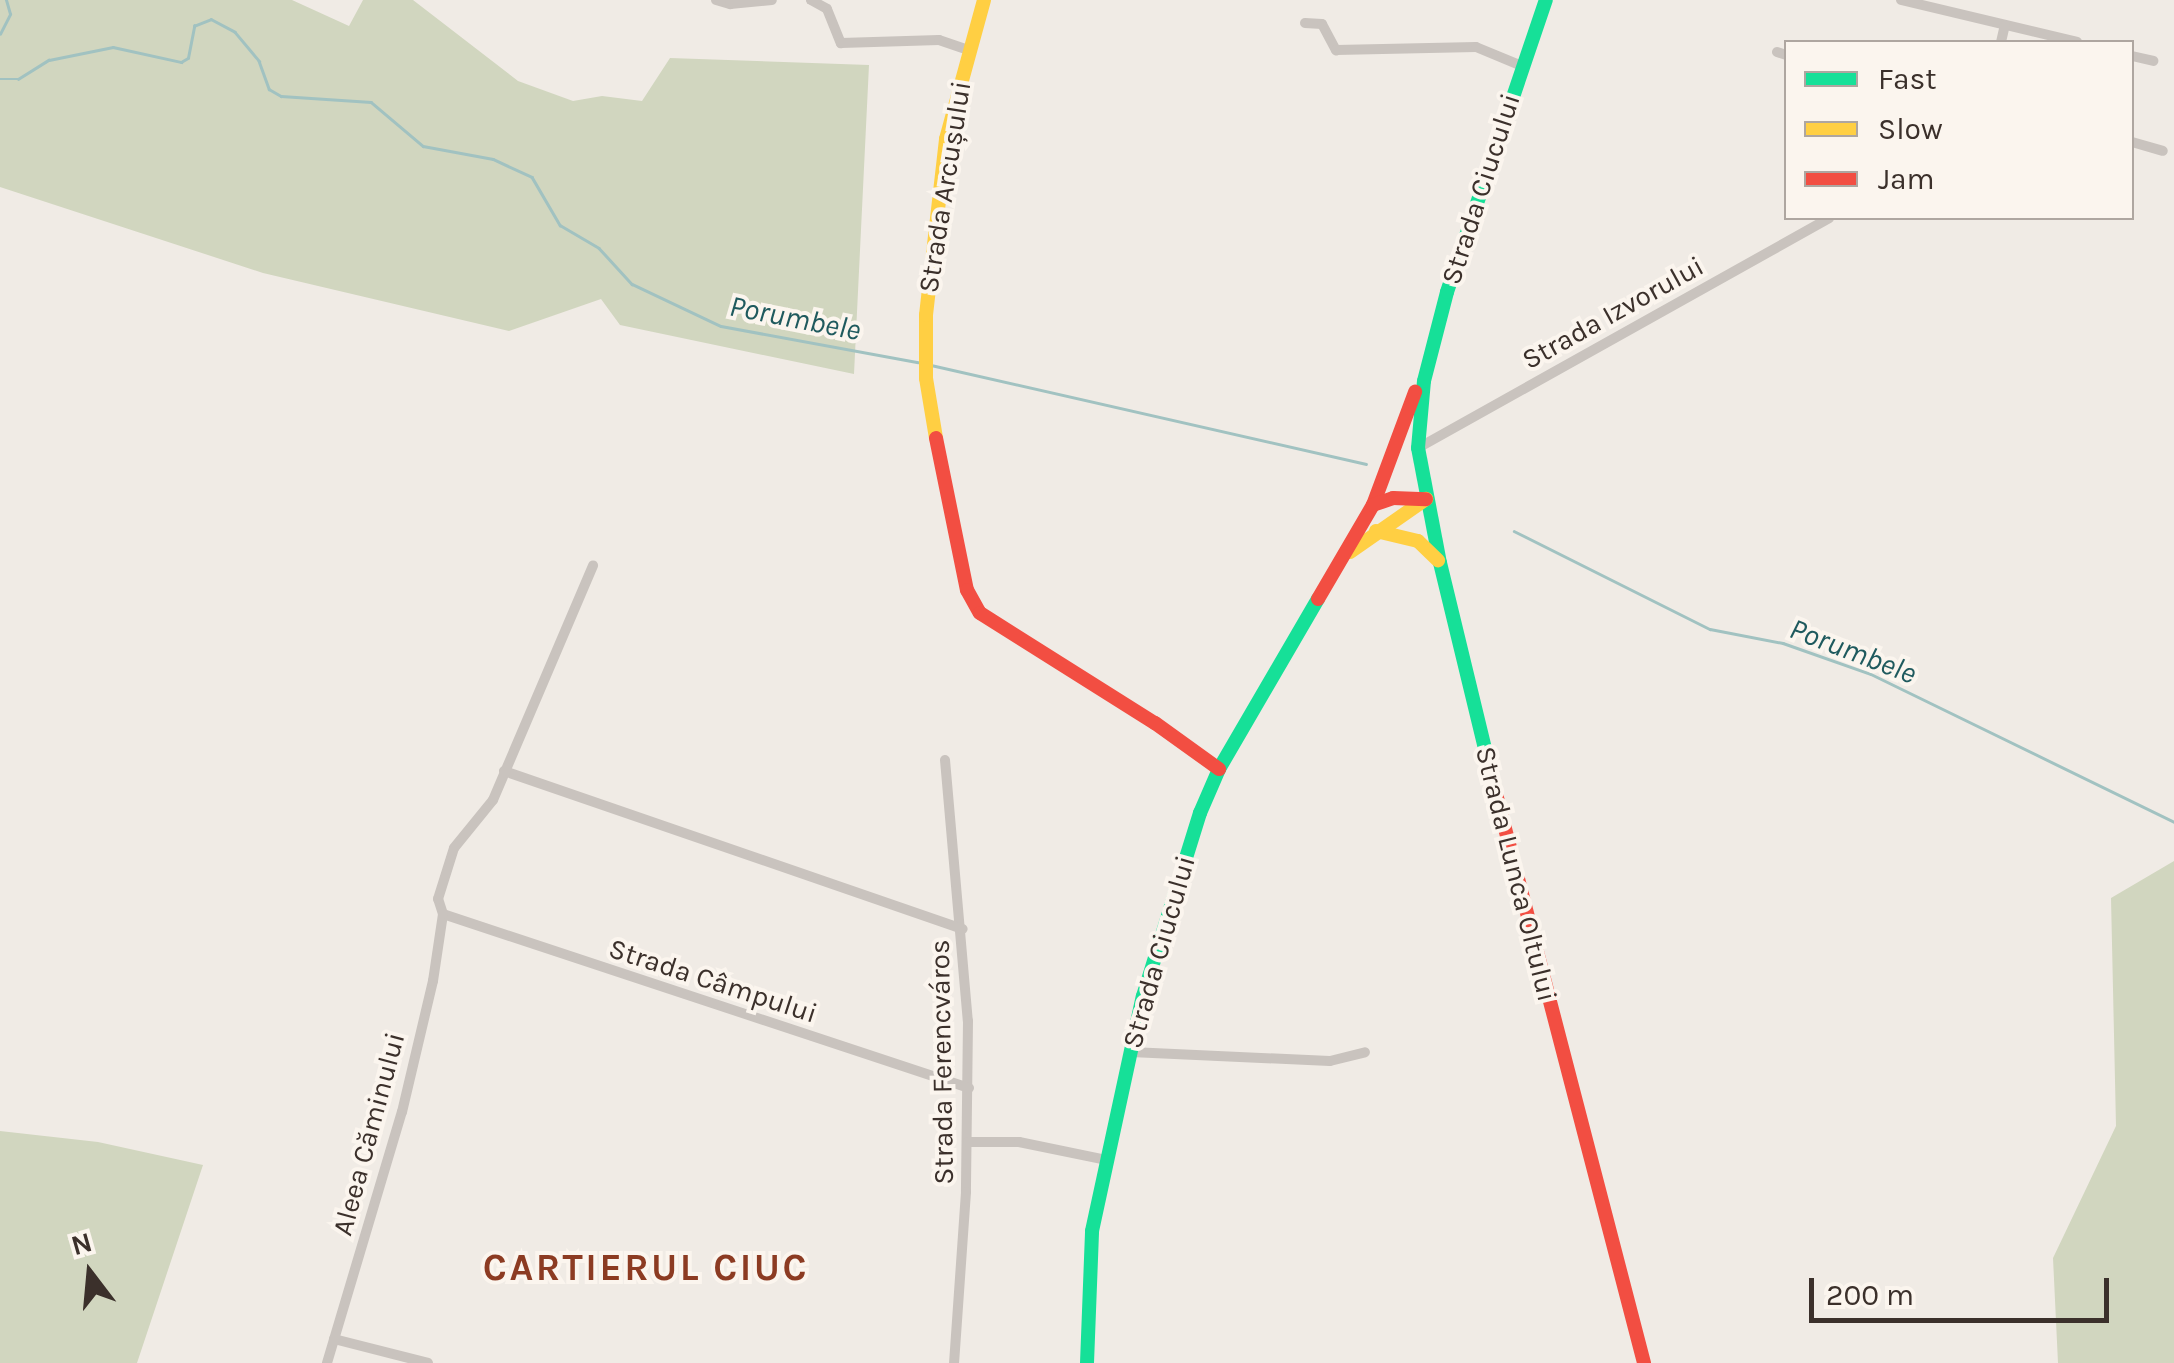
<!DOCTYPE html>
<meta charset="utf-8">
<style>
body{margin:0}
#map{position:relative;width:2174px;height:1363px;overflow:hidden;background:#f0ebe5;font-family:Karla,sans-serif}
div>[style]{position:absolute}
.green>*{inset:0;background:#d1d6bf}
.stream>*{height:2.5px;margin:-1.25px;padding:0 1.25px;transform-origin:1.25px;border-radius:1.25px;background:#a1c2c1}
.street>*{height:10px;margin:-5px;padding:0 5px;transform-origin:5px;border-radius:5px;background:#c9c3be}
.fast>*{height:14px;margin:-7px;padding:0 7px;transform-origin:7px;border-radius:7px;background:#16e098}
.slow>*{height:14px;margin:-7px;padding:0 7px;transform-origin:7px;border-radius:7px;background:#ffcf43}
.jam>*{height:14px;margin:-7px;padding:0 7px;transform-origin:7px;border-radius:7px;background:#f24e42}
span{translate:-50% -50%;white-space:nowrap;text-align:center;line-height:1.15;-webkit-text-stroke:8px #fbf5ee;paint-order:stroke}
.street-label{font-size:28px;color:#3b302b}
.water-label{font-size:30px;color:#1f5a5e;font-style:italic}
.district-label{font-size:38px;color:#8c3b22;font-weight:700;letter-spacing:2.5px}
.legend{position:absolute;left:1784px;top:40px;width:350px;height:180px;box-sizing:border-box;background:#fbf5ee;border:2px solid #aea6a0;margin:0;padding:12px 18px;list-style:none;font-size:30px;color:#3b302b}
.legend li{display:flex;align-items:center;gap:20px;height:50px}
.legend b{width:50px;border:2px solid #aea6a0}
.north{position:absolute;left:40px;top:1223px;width:100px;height:100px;-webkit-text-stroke:8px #fbf5ee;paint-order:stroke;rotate:344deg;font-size:28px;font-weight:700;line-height:40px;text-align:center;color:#3b302b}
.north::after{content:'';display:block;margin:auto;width:35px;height:45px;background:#3b302b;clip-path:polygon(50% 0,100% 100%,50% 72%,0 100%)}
.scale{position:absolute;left:1809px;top:1278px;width:300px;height:45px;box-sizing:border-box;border:5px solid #3b302b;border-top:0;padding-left:12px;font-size:30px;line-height:35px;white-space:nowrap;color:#3b302b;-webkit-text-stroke:8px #fbf5ee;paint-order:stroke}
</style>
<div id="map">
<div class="green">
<div style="clip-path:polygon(0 0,292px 0,349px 26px,363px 0,413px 0,518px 81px,573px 101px,602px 96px,642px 101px,670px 58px,869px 65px,854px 374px,620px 325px,601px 299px,509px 331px,263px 273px,0 187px)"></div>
<div style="clip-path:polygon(2174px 861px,2174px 1363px,2058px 1363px,2053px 1258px,2116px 1126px,2111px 898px)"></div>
<div style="clip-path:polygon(0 1131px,98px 1142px,203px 1165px,137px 1363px,0 1363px)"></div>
</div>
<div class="stream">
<div style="left:0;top:34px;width:22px;rotate:-63deg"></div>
<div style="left:10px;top:14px;width:15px;rotate:-106deg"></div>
<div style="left:0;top:79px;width:18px"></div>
<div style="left:18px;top:79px;width:36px;rotate:-32deg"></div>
<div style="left:49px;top:60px;width:65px;rotate:-11.5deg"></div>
<div style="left:113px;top:47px;width:70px;rotate:12.4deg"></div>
<div style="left:181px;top:62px;width:8px;rotate:-30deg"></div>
<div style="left:188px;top:58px;width:33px;rotate:-79deg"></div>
<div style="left:194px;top:26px;width:18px;rotate:-22deg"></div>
<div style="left:211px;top:19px;width:27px;rotate:28deg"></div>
<div style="left:235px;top:32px;width:38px;rotate:50deg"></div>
<div style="left:259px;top:61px;width:30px;rotate:70deg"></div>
<div style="left:269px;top:89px;width:14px;rotate:30deg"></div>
<div style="left:281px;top:96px;width:90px;rotate:3.8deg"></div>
<div style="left:371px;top:102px;width:68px;rotate:40.2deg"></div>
<div style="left:423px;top:146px;width:71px;rotate:10.5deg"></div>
<div style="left:493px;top:159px;width:43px;rotate:24.8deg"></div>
<div style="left:532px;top:177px;width:56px;rotate:59.7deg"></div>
<div style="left:560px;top:225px;width:45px;rotate:30.5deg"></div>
<div style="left:599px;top:248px;width:49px;rotate:47.5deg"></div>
<div style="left:632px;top:284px;width:98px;rotate:25.3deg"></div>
<div style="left:721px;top:326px;width:200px;rotate:10.4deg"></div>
<div style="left:931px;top:365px;width:446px;rotate:12.8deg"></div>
<div style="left:1514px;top:531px;width:219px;rotate:26.6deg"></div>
<div style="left:1710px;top:629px;width:74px;rotate:10.9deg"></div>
<div style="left:1783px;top:643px;width:93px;rotate:19.4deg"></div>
<div style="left:1871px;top:674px;width:337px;rotate:26deg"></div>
</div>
<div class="street">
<div style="left:716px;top:0;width:15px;rotate:16deg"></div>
<div style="left:730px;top:4px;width:42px;rotate:-5.4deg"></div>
<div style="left:811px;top:0;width:18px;rotate:29deg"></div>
<div style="left:827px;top:9px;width:37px;rotate:68deg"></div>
<div style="left:841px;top:43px;width:98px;rotate:-1.8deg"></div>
<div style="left:939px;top:40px;width:31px;rotate:19deg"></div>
<div style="left:1901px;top:0;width:181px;rotate:13.4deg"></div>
<div style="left:1305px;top:23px;width:17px;rotate:3deg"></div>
<div style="left:1322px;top:24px;width:30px;rotate:62deg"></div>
<div style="left:1336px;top:50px;width:140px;rotate:-1.2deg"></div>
<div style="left:1476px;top:47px;width:50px;rotate:22.4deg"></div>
<div style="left:2001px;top:42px;width:17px;rotate:-77deg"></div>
<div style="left:1777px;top:52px;width:9px;rotate:18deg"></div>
<div style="left:2132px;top:56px;width:22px;rotate:13deg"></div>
<div style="left:2132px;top:142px;width:32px;rotate:16deg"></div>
<div style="left:1418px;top:448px;width:471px;rotate:-29.2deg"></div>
<div style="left:945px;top:760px;width:262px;rotate:85deg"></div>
<div style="left:968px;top:1021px;width:171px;rotate:90.7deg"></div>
<div style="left:966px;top:1192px;width:171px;rotate:94deg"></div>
<div style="left:504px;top:771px;width:485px;rotate:19deg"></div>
<div style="left:443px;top:914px;width:554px;rotate:18.3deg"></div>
<div style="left:1131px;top:1052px;width:199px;rotate:2.6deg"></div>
<div style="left:1330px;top:1061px;width:36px;rotate:-14deg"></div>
<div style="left:968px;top:1142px;width:51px"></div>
<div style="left:1019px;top:1142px;width:90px;rotate:11.6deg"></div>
<div style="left:334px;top:1339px;width:97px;rotate:14.3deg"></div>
<div style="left:327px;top:1363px;width:262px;rotate:-73.4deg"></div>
<div style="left:402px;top:1112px;width:135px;rotate:-76.7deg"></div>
<div style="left:433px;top:981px;width:68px;rotate:-81.5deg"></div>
<div style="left:443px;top:914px;width:16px;rotate:-108deg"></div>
<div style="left:438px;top:899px;width:53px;rotate:-72.6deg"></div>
<div style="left:454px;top:848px;width:62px;rotate:-50.9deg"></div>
<div style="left:493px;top:800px;width:255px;rotate:-66.9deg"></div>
</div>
<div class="fast">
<div style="left:1495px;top:790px;width:234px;rotate:-103.6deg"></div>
<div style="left:1440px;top:563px;width:117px;rotate:-100.8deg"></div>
<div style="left:1418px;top:448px;width:67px;rotate:-84.9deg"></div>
<div style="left:1424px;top:381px;width:92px;rotate:-75.5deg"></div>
<div style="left:1447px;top:292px;width:308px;rotate:-71.3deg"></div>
<div style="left:1087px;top:1363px;width:132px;rotate:-87.8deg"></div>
<div style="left:1092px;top:1231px;width:240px;rotate:-77.8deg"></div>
<div style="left:1143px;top:996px;width:192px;rotate:-72.7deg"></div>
<div style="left:1200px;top:813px;width:48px;rotate:-66.6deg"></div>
<div style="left:1219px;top:769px;width:197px;rotate:-59.8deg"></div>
</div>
<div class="slow">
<div style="left:936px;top:438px;width:61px;rotate:-99.5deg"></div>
<div style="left:926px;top:378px;width:63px;rotate:-90deg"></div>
<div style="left:926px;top:315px;width:177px;rotate:-83.5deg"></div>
<div style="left:946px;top:139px;width:144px;rotate:-74.7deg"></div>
<div style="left:1376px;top:531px;width:43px;rotate:13.4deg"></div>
<div style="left:1418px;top:541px;width:28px;rotate:44deg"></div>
<div style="left:1350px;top:552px;width:93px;rotate:-34.9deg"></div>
</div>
<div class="jam">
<div style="left:936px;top:438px;width:155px;rotate:78.5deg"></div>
<div style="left:967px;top:590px;width:26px;rotate:61deg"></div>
<div style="left:980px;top:613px;width:207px;rotate:32.2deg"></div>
<div style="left:1155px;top:723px;width:79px;rotate:35.7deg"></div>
<div style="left:1373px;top:505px;width:121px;rotate:-69.6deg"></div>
<div style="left:1318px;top:599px;width:109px;rotate:-59.7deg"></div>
<div style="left:1373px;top:505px;width:21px;rotate:-19deg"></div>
<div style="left:1393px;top:498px;width:33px;rotate:2deg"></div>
<div style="left:1495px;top:790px;width:592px;rotate:75.42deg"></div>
</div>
<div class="street-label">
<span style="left:945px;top:187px;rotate:-81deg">Strada Arcușului</span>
<span style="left:1481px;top:189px;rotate:-72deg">Strada Ciucului</span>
<span style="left:1613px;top:313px;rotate:-29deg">Strada Izvorului</span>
<span style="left:1516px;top:874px;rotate:76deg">Strada Lunca Oltului</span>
<span style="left:1159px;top:952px;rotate:-74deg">Strada Ciucului</span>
<span style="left:713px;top:981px;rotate:18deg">Strada Câmpului</span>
<span style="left:942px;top:1062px;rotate:-91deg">Strada Ferencváros</span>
<span style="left:369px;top:1134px;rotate:-75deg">Aleea Căminului</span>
</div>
<div class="water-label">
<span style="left:795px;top:318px;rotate:11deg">Porumbele</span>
<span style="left:1853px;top:651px;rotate:21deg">Porumbele</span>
</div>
<div class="district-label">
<span style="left:646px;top:1268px">CARTIERUL CIUC</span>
</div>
<ul class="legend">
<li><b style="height:12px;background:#16e098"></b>Fast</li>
<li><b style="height:12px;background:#ffcf43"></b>Slow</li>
<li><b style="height:12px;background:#f24e42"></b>Jam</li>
</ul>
<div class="north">N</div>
<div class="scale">200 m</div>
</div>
